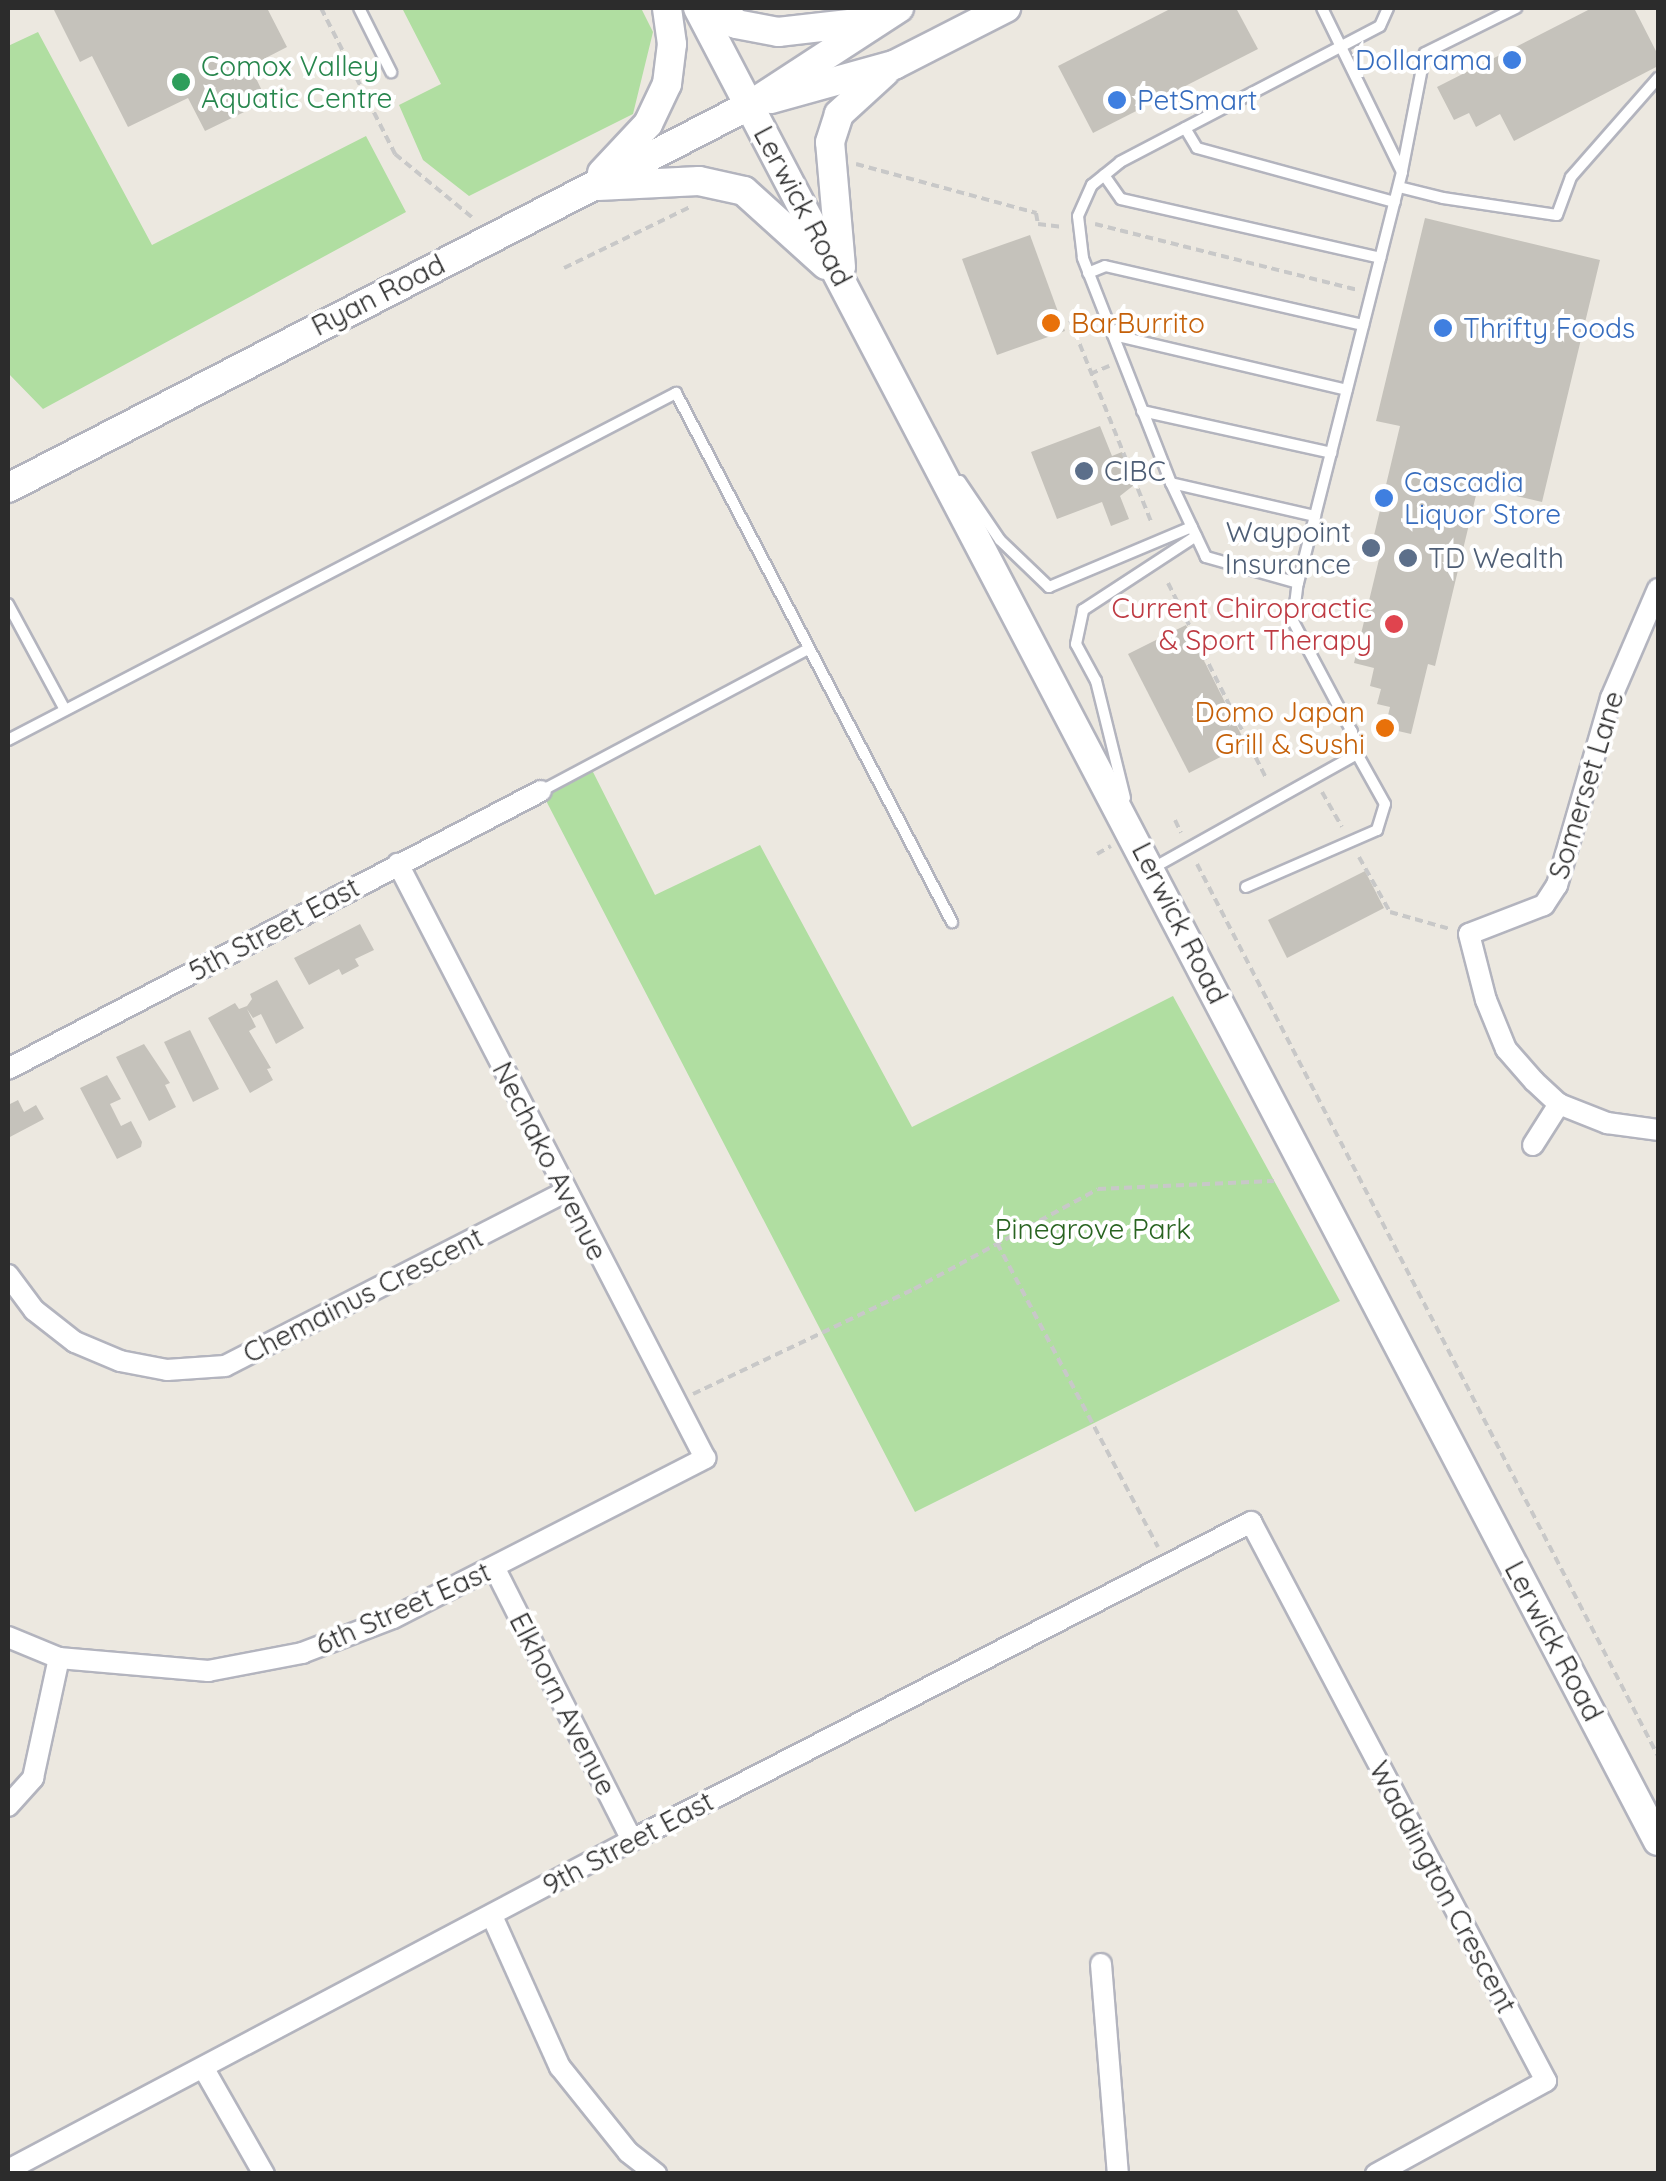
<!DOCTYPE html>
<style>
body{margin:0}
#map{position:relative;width:1666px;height:2181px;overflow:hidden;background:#ece8e0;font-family:Quicksand,sans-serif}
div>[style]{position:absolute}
.green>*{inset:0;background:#b0dea1}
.building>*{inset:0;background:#c5c2bb}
.path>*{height:4px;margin-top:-2px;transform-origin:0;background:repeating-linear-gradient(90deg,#c8c8c8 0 8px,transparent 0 13px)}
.roads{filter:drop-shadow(2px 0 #b3b4be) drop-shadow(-2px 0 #b3b4be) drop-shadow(0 2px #b3b4be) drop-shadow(0 -2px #b3b4be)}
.lane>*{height:10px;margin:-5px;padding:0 5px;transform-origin:5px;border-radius:5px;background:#fff}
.street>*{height:20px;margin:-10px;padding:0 10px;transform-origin:10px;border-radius:10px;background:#fff}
.secondary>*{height:28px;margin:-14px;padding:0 14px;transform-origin:14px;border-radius:14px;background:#fff}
.dots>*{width:28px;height:28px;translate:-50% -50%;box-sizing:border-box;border:5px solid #fff;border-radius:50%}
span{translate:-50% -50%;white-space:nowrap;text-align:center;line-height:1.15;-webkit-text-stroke:8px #fff;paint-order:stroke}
.shop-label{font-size:28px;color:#366cbe}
.right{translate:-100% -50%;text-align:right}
.left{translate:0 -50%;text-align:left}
.leisure-label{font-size:28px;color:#27864d}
.street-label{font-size:28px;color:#2c2c2c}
.food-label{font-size:28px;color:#c56008}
.service-label{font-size:28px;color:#4e5e75}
.health-label{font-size:28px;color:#be3a42}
.park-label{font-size:28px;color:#296421}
.frame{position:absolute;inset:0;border:10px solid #2c2c2c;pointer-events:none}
</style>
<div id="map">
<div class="green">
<div style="clip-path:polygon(402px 8px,641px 8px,653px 32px,633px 114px,469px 196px,423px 160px,399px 105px,441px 84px)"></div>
<div style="clip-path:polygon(38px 32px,152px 245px,366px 136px,406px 212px,43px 409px,8px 373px,8px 46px)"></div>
<div style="clip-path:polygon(590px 766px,655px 895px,760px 845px,912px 1127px,1173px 996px,1340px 1301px,915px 1512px,541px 791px)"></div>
</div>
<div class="building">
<div style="clip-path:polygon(53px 8px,267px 8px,287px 47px,250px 66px,267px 101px,205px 131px,188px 98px,128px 127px,92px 56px,80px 62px)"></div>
<div style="clip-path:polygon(1172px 8px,1236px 8px,1258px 49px,1093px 133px,1058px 66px)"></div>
<div style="clip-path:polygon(1592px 8px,1634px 8px,1658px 55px,1658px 66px,1514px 141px,1500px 114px,1476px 127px,1469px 113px,1454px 120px,1437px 87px)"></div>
<div style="clip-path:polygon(1425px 218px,1600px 260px,1542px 502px,1478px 487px,1435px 666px,1428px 664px,1411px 734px,1385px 728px,1390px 707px,1377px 704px,1381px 689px,1370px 686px,1374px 668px,1354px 663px,1381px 551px,1371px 548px,1400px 426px,1376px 421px)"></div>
<div style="clip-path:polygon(1030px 235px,1065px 331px,997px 355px,962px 259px)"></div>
<div style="clip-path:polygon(1100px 426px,1112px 456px,1122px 452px,1134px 485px,1120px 496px,1129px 519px,1111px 526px,1102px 502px,1057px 519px,1031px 452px)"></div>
<div style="clip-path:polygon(1186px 625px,1246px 744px,1189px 773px,1128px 654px)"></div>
<div style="clip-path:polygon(1365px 871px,1384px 908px,1287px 958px,1268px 920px)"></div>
<div style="clip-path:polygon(360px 924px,374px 950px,355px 959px,359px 966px,342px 975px,339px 969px,309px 985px,294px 958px)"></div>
<div style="clip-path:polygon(277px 980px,304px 1028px,276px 1044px,261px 1014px,253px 1018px,247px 1009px,256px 1027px,249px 1031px,271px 1068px,267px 1069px,273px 1080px,250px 1093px,208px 1018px,235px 1003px,239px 1009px,247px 1006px,252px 999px,250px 994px)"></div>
<div style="clip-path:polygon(190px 1030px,219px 1089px,193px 1102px,164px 1042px)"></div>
<div style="clip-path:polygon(144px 1044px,170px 1083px,165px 1085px,176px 1107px,149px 1121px,116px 1057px)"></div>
<div style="clip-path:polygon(107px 1075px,121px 1099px,110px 1104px,121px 1126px,131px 1121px,142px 1142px,141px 1147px,117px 1159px,80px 1088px)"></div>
<div style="clip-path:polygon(18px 1100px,24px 1112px,36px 1105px,44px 1119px,8px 1138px,8px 1105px)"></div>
</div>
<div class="path">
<div style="left:321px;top:8px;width:164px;rotate:63.1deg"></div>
<div style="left:395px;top:154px;width:102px;rotate:39.4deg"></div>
<div style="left:856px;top:164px;width:187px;rotate:15.2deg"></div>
<div style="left:1036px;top:213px;width:11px;rotate:80deg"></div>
<div style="left:1038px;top:224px;width:23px;rotate:7deg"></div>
<div style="left:1095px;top:224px;width:271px;rotate:14.1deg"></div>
<div style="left:564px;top:268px;width:140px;rotate:-25.8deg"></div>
<div style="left:1070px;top:320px;width:220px;rotate:68.1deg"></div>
<div style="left:1090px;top:374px;width:21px;rotate:-23deg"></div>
<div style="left:1168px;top:583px;width:220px;rotate:63.3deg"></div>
<div style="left:1322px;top:792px;width:40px;rotate:60.3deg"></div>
<div style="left:1175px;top:820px;width:14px;rotate:65deg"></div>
<div style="left:1097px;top:854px;width:16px;rotate:-30deg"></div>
<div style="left:1359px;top:857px;width:63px;rotate:60.6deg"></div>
<div style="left:1390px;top:912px;width:62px;rotate:15.8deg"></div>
<div style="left:1197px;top:864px;width:1004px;rotate:62.67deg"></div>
<div style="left:997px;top:1243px;width:344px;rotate:62.1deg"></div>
<div style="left:693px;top:1394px;width:245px;rotate:-25.4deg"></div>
<div style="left:914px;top:1289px;width:209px;rotate:-28.5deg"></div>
<div style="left:1098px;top:1189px;width:176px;rotate:-2.6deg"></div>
</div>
<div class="roads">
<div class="lane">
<div style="left:359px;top:8px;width:72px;rotate:63.4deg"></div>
<div style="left:1185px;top:128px;width:23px;rotate:59deg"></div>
<div style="left:1197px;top:148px;width:205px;rotate:15.3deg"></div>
<div style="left:1402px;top:171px;width:120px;rotate:-79deg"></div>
<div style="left:1425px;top:53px;width:102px;rotate:-26.3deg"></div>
<div style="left:1104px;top:175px;width:29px;rotate:55deg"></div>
<div style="left:1121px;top:199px;width:266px;rotate:12.8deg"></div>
<div style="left:1399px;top:187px;width:45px;rotate:14deg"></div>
<div style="left:1443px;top:198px;width:115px;rotate:8.5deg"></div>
<div style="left:1557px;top:215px;width:40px;rotate:-69.8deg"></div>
<div style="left:1571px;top:177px;width:132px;rotate:-48.7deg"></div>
<div style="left:1088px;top:273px;width:18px;rotate:-22deg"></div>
<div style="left:1105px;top:266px;width:265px;rotate:12.9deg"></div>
<div style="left:1113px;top:335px;width:240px;rotate:13.2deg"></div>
<div style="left:1142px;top:411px;width:194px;rotate:12.5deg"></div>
<div style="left:960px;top:481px;width:71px;rotate:55.9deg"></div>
<div style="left:1000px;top:540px;width:68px;rotate:43.8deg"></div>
<div style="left:1049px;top:587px;width:155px;rotate:-22.8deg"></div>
<div style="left:1171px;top:483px;width:148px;rotate:12.9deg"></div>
<div style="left:1298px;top:583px;width:96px;rotate:-164.2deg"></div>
<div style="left:1206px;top:557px;width:82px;rotate:-115.3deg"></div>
<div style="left:1171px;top:483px;width:242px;rotate:-111.4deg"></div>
<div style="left:1083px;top:258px;width:42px;rotate:-96.8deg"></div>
<div style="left:1078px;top:216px;width:34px;rotate:-66deg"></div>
<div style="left:1092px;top:185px;width:36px;rotate:-39deg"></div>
<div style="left:1120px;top:162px;width:293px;rotate:-27.6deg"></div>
<div style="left:1380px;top:26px;width:20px;rotate:-66deg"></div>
<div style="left:8px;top:604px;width:120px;rotate:61.7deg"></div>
<div style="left:8px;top:740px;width:753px;rotate:-27.45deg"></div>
<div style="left:676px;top:393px;width:597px;rotate:62.45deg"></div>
<div style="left:541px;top:791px;width:302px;rotate:-28deg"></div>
<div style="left:1125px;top:798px;width:121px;rotate:-103.9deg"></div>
<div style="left:1096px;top:681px;width:42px;rotate:-118.4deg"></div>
<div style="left:1076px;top:644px;width:35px;rotate:-78deg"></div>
<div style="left:1083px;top:610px;width:135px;rotate:-33.2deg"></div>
<div style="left:1153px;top:868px;width:234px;rotate:-29.2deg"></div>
<div style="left:1357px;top:754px;width:23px;rotate:-103deg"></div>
<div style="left:1352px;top:732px;width:126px;rotate:-118deg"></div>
<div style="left:1293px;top:621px;width:38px;rotate:-83deg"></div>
<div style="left:1298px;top:583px;width:424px;rotate:-75.8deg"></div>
<div style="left:1402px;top:172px;width:182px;rotate:-116deg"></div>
<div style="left:1246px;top:887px;width:143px;rotate:-23.5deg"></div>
<div style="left:1377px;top:830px;width:27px;rotate:-73deg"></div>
<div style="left:1385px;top:804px;width:57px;rotate:-119.2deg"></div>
</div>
<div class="street">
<div style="left:1658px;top:589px;width:119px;rotate:113.3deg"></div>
<div style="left:1611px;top:698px;width:195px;rotate:106.1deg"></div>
<div style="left:1557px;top:885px;width:24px;rotate:123deg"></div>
<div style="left:1544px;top:905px;width:80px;rotate:158.9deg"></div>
<div style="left:1469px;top:934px;width:68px;rotate:75.6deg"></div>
<div style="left:1486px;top:1000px;width:53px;rotate:67.8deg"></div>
<div style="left:1506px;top:1049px;width:43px;rotate:48.8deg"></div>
<div style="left:1534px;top:1081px;width:34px;rotate:43deg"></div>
<div style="left:1559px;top:1104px;width:52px;rotate:21.6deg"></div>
<div style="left:1607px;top:1123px;width:51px;rotate:7.8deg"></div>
<div style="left:8px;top:1069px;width:601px;rotate:-27.55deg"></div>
<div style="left:1533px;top:1145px;width:49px;rotate:-57.6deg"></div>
<div style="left:8px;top:1275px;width:44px;rotate:53.4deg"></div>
<div style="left:34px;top:1310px;width:52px;rotate:38deg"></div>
<div style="left:75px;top:1342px;width:49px;rotate:22.9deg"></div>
<div style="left:120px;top:1361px;width:48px;rotate:10.8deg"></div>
<div style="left:167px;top:1370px;width:58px;rotate:-3.9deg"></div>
<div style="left:225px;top:1366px;width:382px;rotate:-27.1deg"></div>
<div style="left:494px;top:1567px;width:306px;rotate:63.2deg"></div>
<div style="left:8px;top:1637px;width:55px;rotate:22.4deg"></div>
<div style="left:59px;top:1658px;width:150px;rotate:5deg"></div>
<div style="left:208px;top:1671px;width:96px;rotate:-10.8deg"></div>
<div style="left:302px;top:1653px;width:97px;rotate:-21deg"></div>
<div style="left:393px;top:1618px;width:351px;rotate:-27.1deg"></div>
<div style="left:705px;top:1458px;width:669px;rotate:-117.33deg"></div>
<div style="left:8px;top:1806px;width:38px;rotate:-48deg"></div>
<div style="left:33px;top:1778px;width:123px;rotate:-77.8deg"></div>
<div style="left:492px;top:1916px;width:166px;rotate:65.8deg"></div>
<div style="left:560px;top:2067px;width:109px;rotate:51.3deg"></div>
<div style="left:628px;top:2152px;width:36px;rotate:38deg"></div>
<div style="left:1101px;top:1964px;width:211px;rotate:85.4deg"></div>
<div style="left:204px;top:2069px;width:121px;rotate:60.3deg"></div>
<div style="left:8px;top:2170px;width:706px;rotate:-27.87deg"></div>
<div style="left:632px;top:1840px;width:696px;rotate:-27.19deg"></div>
<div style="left:1251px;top:1522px;width:632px;rotate:62.18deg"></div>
<div style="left:1546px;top:2081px;width:194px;rotate:151.3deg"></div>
</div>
<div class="secondary">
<div style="left:698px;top:8px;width:2069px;rotate:62.36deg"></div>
<div style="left:722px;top:8px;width:21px;rotate:49deg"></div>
<div style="left:736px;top:24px;width:43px;rotate:10.8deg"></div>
<div style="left:778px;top:32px;width:89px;rotate:-6.5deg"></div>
<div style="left:771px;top:99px;width:128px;rotate:-15.5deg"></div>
<div style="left:894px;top:65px;width:126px;rotate:-27deg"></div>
<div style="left:602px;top:173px;width:67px;rotate:-46.8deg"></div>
<div style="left:648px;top:124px;width:44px;rotate:-64.6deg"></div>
<div style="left:667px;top:84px;width:40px;rotate:-82.9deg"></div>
<div style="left:672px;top:44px;width:36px;rotate:-98deg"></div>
<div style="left:598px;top:186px;width:101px;rotate:-2.8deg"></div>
<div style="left:699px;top:181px;width:46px;rotate:12.5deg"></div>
<div style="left:744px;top:191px;width:110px;rotate:42.1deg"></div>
<div style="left:841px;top:267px;width:125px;rotate:-95deg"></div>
<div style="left:830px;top:142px;width:29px;rotate:-72deg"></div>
<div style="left:839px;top:114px;width:62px;rotate:-42.4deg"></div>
<div style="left:8px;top:488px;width:835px;rotate:-27.3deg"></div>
<div style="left:750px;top:105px;width:178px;rotate:-33.1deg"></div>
</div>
</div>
<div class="dots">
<div style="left:1512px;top:60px;background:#3f7fe0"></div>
<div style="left:181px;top:82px;background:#2e9e5b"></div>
<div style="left:1117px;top:100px;background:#3f7fe0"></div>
<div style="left:1051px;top:323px;background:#e8710a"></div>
<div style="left:1443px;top:328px;background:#3f7fe0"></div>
<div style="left:1084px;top:471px;background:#5c6f8a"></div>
<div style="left:1384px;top:498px;background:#3f7fe0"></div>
<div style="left:1371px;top:548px;background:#5c6f8a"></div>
<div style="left:1408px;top:558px;background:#5c6f8a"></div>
<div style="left:1394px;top:624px;background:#e0444e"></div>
<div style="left:1385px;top:728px;background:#e8710a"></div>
</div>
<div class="shop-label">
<span class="right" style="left:1492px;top:60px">Dollarama</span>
<span class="left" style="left:1137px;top:100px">PetSmart</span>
<span class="left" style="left:1463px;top:328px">Thrifty Foods</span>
<span class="left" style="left:1404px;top:498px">Cascadia<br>Liquor Store</span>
</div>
<div class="leisure-label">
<span class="left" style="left:201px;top:82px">Comox Valley<br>Aquatic Centre</span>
</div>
<div class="street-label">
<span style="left:803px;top:206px;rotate:62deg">Lerwick Road</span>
<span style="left:378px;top:295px;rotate:-27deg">Ryan Road</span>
<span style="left:1586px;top:785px;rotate:-73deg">Somerset Lane</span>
<span style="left:1180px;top:923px;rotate:63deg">Lerwick Road</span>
<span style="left:274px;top:929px;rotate:-28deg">5th Street East</span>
<span style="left:550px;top:1161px;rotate:63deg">Nechako Avenue</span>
<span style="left:363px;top:1295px;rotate:-27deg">Chemainus Crescent</span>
<span style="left:403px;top:1608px;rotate:-24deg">6th Street East</span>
<span style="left:1554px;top:1641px;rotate:62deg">Lerwick Road</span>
<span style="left:563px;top:1704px;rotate:63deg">Elkhorn Avenue</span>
<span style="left:628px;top:1843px;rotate:-28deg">9th Street East</span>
<span style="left:1443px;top:1887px;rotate:62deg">Waddington Crescent</span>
</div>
<div class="food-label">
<span class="left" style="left:1071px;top:323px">BarBurrito</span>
<span class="right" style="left:1365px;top:728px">Domo Japan<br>Grill &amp; Sushi</span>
</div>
<div class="service-label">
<span class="left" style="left:1104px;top:471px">CIBC</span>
<span class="right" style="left:1351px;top:548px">Waypoint<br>Insurance</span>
<span class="left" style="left:1428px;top:558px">TD Wealth</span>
</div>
<div class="health-label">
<span class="right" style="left:1372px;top:624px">Current Chiropractic<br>&amp; Sport Therapy</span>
</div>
<div class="park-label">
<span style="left:1093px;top:1229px">Pinegrove Park</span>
</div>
<div class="frame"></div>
</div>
